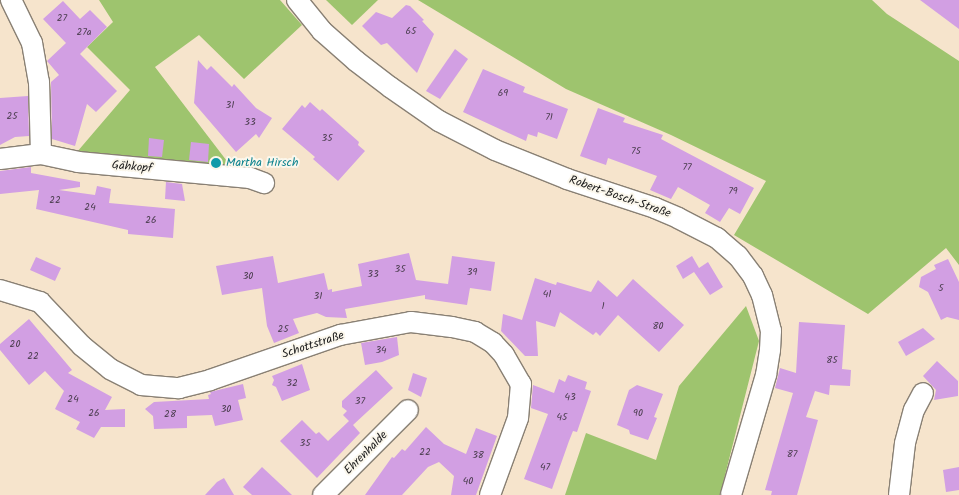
<!DOCTYPE html>
<meta charset="utf-8">
<style>
body{margin:0}
#map{position:relative;width:959px;height:495px;overflow:hidden;background:#f6e4cc;font-family:Kalam,sans-serif}
div>[style]{position:absolute}
.green>*{inset:0;background:#9ec46e}
.building>*{inset:0;background:#d29fe3}
.roads{filter:drop-shadow(1px 0 #898074) drop-shadow(-1px 0 #898074) drop-shadow(0 1px #898074) drop-shadow(0 -1px #898074)}
.minor>*{height:20px;margin:-10px;padding:0 10px;transform-origin:10px;border-radius:10px;background:#fff}
.dots>*{width:14px;height:14px;translate:-50% -50%;box-sizing:border-box;border:2px solid #fbf7ec;border-radius:50%}
span{translate:-50% -50%;white-space:nowrap;text-align:center;line-height:1.15;-webkit-text-stroke:4px #fbf7ec;paint-order:stroke}
.number-label{font-size:10px;color:#4a3d4e}
.number-label span{-webkit-text-stroke-width:0}
.culture-label{font-size:12px;color:#0d838f}
.left{translate:0 -50%;text-align:left}
.street-label{font-size:12px;color:#1c1c1c}
</style>
<div id="map">
<div class="green">
<div style="clip-path:polygon(99px 0,280px 0,302px 25px,244px 79px,199px 35px,155px 67px,233px 169px,77px 152px,130px 90px,87px 47px,113px 22px)"></div>
<div style="clip-path:polygon(326px 0,378px 0,352px 25px)"></div>
<div style="clip-path:polygon(418px 0,872px 0,887px 14px,959px 61px,959px 265px,946px 248px,868px 314px,734px 235px,766px 181px,671px 135px,566px 89px)"></div>
<div style="clip-path:polygon(746px 306px,759px 341px,720px 495px,565px 495px,586px 433px,656px 460px,679px 386px)"></div>
</div>
<div class="building">
<div style="clip-path:polygon(920px 0,959px 0,959px 29px)"></div>
<div style="clip-path:polygon(63px 1px,80px 19px,90px 10px,107px 27px,80px 54px,117px 91px,96px 112px,87px 104px,75px 146px,52px 139px,51px 82px,59px 75px,47px 61px,66px 43px,43px 19px)"></div>
<div style="clip-path:polygon(406px 5px,410px 6px,424px 20px,422px 21px,434px 34px,417px 73px,387px 43px,381px 45px,362px 26px,376px 12px,392px 18px)"></div>
<div style="clip-path:polygon(455px 49px,468px 59px,440px 99px,426px 91px)"></div>
<div style="clip-path:polygon(198px 60px,207px 70px,211px 66px,232px 87px,234px 84px,256px 108px,272px 118px,259px 138px,256px 134px,236px 152px,194px 103px)"></div>
<div style="clip-path:polygon(483px 69px,525px 87px,523px 92px,568px 109px,557px 139px,538px 132px,537px 137px,528px 134px,526px 141px,463px 112px)"></div>
<div style="clip-path:polygon(28px 96px,29px 136px,15px 137px,0 145px,0 98px)"></div>
<div style="clip-path:polygon(310px 102px,320px 111px,322px 109px,359px 142px,358px 145px,365px 151px,338px 181px,313px 159px,315px 157px,282px 129px,302px 105px,305px 108px)"></div>
<div style="clip-path:polygon(598px 108px,625px 118px,623px 122px,663px 135px,661px 139px,754px 188px,740px 214px,729px 208px,720px 222px,705px 213px,710px 205px,678px 187px,671px 199px,650px 190px,657px 176px,608px 158px,606px 165px,580px 156px)"></div>
<div style="clip-path:polygon(149px 138px,164px 140px,162px 157px,148px 156px)"></div>
<div style="clip-path:polygon(191px 142px,209px 144px,208px 162px,189px 160px)"></div>
<div style="clip-path:polygon(31px 167px,31px 173px,80px 182px,80px 187px,59px 190px,95px 195px,97px 186px,111px 189px,109px 203px,175px 209px,173px 238px,128px 234px,128px 230px,36px 209px,39px 190px,0 194px,0 171px)"></div>
<div style="clip-path:polygon(166px 182px,182px 184px,185px 201px,165px 199px)"></div>
<div style="clip-path:polygon(409px 253px,416px 280px,448px 284px,452px 256px,495px 262px,491px 291px,470px 288px,467px 305px,425px 299px,425px 295px,345px 309px,347px 318px,326px 317px,317px 313px,293px 319px,299px 333px,274px 343px,267px 326px,262px 288px,222px 295px,216px 266px,273px 256px,278px 283px,324px 273px,328px 290px,332px 289px,332px 292px,362px 286px,358px 264px)"></div>
<div style="clip-path:polygon(692px 256px,699px 268px,708px 262px,723px 287px,710px 295px,694px 272px,683px 279px,676px 266px)"></div>
<div style="clip-path:polygon(36px 257px,61px 268px,55px 281px,30px 270px)"></div>
<div style="clip-path:polygon(948px 259px,959px 282px,959px 320px,947px 317px,941px 320px,928px 292px,919px 287px,921px 277px,936px 269px,934px 265px)"></div>
<div style="clip-path:polygon(535px 278px,556px 285px,557px 282px,591px 292px,598px 280px,617px 297px,633px 279px,684px 325px,659px 352px,618px 315px,600px 336px,596px 332px,593px 335px,560px 312px,555px 327px,536px 321px,538px 356px,525px 356px,501px 331px,503px 314px,522px 320px)"></div>
<div style="clip-path:polygon(29px 319px,72px 370px,68px 373px,112px 397px,105px 410px,125px 409px,125px 427px,101px 427px,94px 438px,76px 429px,80px 422px,55px 409px,64px 391px,45px 371px,29px 385px,0 350px,0 344px)"></div>
<div style="clip-path:polygon(799px 322px,845px 325px,842px 369px,851px 370px,850px 386px,830px 385px,829px 395px,815px 391px,806px 417px,818px 420px,797px 495px,771px 495px,772px 491px,765px 490px,793px 393px,775px 388px,780px 368px,796px 373px)"></div>
<div style="clip-path:polygon(923px 328px,935px 339px,906px 356px,898px 342px)"></div>
<div style="clip-path:polygon(397px 337px,399px 355px,382px 362px,365px 365px,361px 343px)"></div>
<div style="clip-path:polygon(937px 361px,958px 381px,958px 396px,934px 400px,936px 390px,923px 376px)"></div>
<div style="clip-path:polygon(302px 364px,310px 390px,282px 401px,276px 387px,272px 385px,274px 380px,272px 376px)"></div>
<div style="clip-path:polygon(376px 370px,393px 388px,353px 425px,360px 433px,317px 478px,280px 441px,302px 420px,316px 434px,319px 432px,328px 441px,349px 421px,343px 415px,347px 411px,342px 407px,342px 401px)"></div>
<div style="clip-path:polygon(413px 373px,427px 378px,421px 397px,408px 390px)"></div>
<div style="clip-path:polygon(568px 375px,587px 382px,585px 389px,591px 391px,577px 432px,573px 431px,569px 441px,552px 489px,524px 479px,548px 414px,531px 408px,533px 385px,554px 393px,559px 379px,565px 382px)"></div>
<div style="clip-path:polygon(243px 384px,246px 398px,238px 400px,243px 420px,215px 426px,212px 415px,187px 416px,187px 428px,154px 429px,153px 416px,145px 409px,154px 402px,209px 399px,208px 395px,211px 394px,210px 392px)"></div>
<div style="clip-path:polygon(637px 385px,663px 394px,654px 417px,657px 418px,648px 440px,630px 434px,629px 430px,617px 425px,629px 390px)"></div>
<div style="clip-path:polygon(426px 427px,444px 444px,466px 454px,476px 428px,497px 436px,476px 495px,451px 495px,454px 476px,439px 462px,428px 467px,402px 495px,365px 495px,392px 457px,394px 458px,402px 449px,405px 451px)"></div>
<div style="clip-path:polygon(262px 467px,292px 495px,252px 495px,243px 487px)"></div>
<div style="clip-path:polygon(959px 467px,959px 490px,946px 492px,943px 470px)"></div>
<div style="clip-path:polygon(224px 478px,234px 495px,205px 495px,217px 482px)"></div>
</div>
<div class="roads">
<div class="minor">
<div style="left:11px;top:0;width:48px;rotate:64deg"></div>
<div style="left:32px;top:43px;width:40px;rotate:80deg"></div>
<div style="left:39px;top:82px;width:72px;rotate:88.4deg"></div>
<div style="left:297px;top:0;width:40px;rotate:51deg"></div>
<div style="left:322px;top:31px;width:45px;rotate:41.4deg"></div>
<div style="left:356px;top:61px;width:43px;rotate:37.4deg"></div>
<div style="left:390px;top:87px;width:60px;rotate:34.8deg"></div>
<div style="left:439px;top:121px;width:63px;rotate:27.4deg"></div>
<div style="left:495px;top:150px;width:78px;rotate:21.9deg"></div>
<div style="left:567px;top:179px;width:93px;rotate:18.2deg"></div>
<div style="left:655px;top:208px;width:25px;rotate:23deg"></div>
<div style="left:678px;top:218px;width:44px;rotate:27.1deg"></div>
<div style="left:717px;top:238px;width:28px;rotate:41deg"></div>
<div style="left:738px;top:256px;width:25px;rotate:53deg"></div>
<div style="left:753px;top:276px;width:21px;rotate:65deg"></div>
<div style="left:762px;top:295px;width:37px;rotate:76deg"></div>
<div style="left:771px;top:331px;width:19px;rotate:93deg"></div>
<div style="left:770px;top:350px;width:25px;rotate:99deg"></div>
<div style="left:766px;top:375px;width:125px;rotate:106.3deg"></div>
<div style="left:0;top:159px;width:41px;rotate:-7deg"></div>
<div style="left:41px;top:154px;width:38px;rotate:12deg"></div>
<div style="left:78px;top:162px;width:173px;rotate:5.3deg"></div>
<div style="left:250px;top:178px;width:15px;rotate:20deg"></div>
<div style="left:0;top:290px;width:42px;rotate:16.7deg"></div>
<div style="left:40px;top:302px;width:61px;rotate:46.3deg"></div>
<div style="left:82px;top:346px;width:36px;rotate:39deg"></div>
<div style="left:110px;top:369px;width:35px;rotate:27deg"></div>
<div style="left:141px;top:385px;width:38px;rotate:5deg"></div>
<div style="left:179px;top:388px;width:32px;rotate:-14deg"></div>
<div style="left:210px;top:380px;width:138px;rotate:-19.1deg"></div>
<div style="left:340px;top:335px;width:72px;rotate:-10.4deg"></div>
<div style="left:411px;top:322px;width:41px;rotate:7deg"></div>
<div style="left:452px;top:327px;width:24px;rotate:12deg"></div>
<div style="left:475px;top:332px;width:21px;rotate:31deg"></div>
<div style="left:493px;top:343px;width:16px;rotate:47deg"></div>
<div style="left:504px;top:355px;width:34px;rotate:60deg"></div>
<div style="left:521px;top:384px;width:34px;rotate:95deg"></div>
<div style="left:518px;top:418px;width:82px;rotate:110deg"></div>
<div style="left:323px;top:495px;width:120px;rotate:-45deg"></div>
<div style="left:899px;top:495px;width:52px;rotate:-83.4deg"></div>
<div style="left:905px;top:443px;width:34px;rotate:-75deg"></div>
<div style="left:914px;top:410px;width:19px;rotate:-62deg"></div>
</div>
</div>
<div class="dots">
<div style="left:216px;top:163px;background:#0f9aa8"></div>
</div>
<div class="number-label">
<span style="left:62px;top:19px">27</span>
<span style="left:411px;top:32px">65</span>
<span style="left:84px;top:33px">27a</span>
<span style="left:503px;top:94px">69</span>
<span style="left:230px;top:106px">31</span>
<span style="left:12px;top:117px">25</span>
<span style="left:549px;top:118px">71</span>
<span style="left:250px;top:123px">33</span>
<span style="left:327px;top:139px">35</span>
<span style="left:636px;top:152px">75</span>
<span style="left:687px;top:168px">77</span>
<span style="left:733px;top:192px">79</span>
<span style="left:55px;top:201px">22</span>
<span style="left:90px;top:208px">24</span>
<span style="left:151px;top:221px">26</span>
<span style="left:400px;top:270px">35</span>
<span style="left:472px;top:273px">39</span>
<span style="left:373px;top:275px">33</span>
<span style="left:248px;top:277px">30</span>
<span style="left:941px;top:289px">5</span>
<span style="left:547px;top:295px">41</span>
<span style="left:318px;top:297px">31</span>
<span style="left:603px;top:307px">1</span>
<span style="left:658px;top:327px">80</span>
<span style="left:283px;top:330px">25</span>
<span style="left:15px;top:345px">20</span>
<span style="left:381px;top:351px">34</span>
<span style="left:33px;top:357px">22</span>
<span style="left:832px;top:361px">85</span>
<span style="left:292px;top:384px">32</span>
<span style="left:570px;top:398px">43</span>
<span style="left:73px;top:400px">24</span>
<span style="left:360px;top:402px">37</span>
<span style="left:226px;top:410px">30</span>
<span style="left:94px;top:414px">26</span>
<span style="left:638px;top:414px">90</span>
<span style="left:170px;top:415px">28</span>
<span style="left:562px;top:418px">45</span>
<span style="left:305px;top:444px">35</span>
<span style="left:425px;top:453px">22</span>
<span style="left:792px;top:455px">87</span>
<span style="left:478px;top:456px">38</span>
<span style="left:545px;top:468px">47</span>
<span style="left:468px;top:482px">40</span>
</div>
<div class="culture-label">
<span class="left" style="left:226px;top:163px">Martha Hirsch</span>
</div>
<div class="street-label">
<span style="left:132px;top:167px;rotate:5deg">Gähkopf</span>
<span style="left:620px;top:197px;rotate:19deg">Robert-Bosch-Straße</span>
<span style="left:313px;top:345px;rotate:-18deg">Schottstraße</span>
<span style="left:366px;top:453px;rotate:-45deg">Ehrenhalde</span>
</div>
</div>
